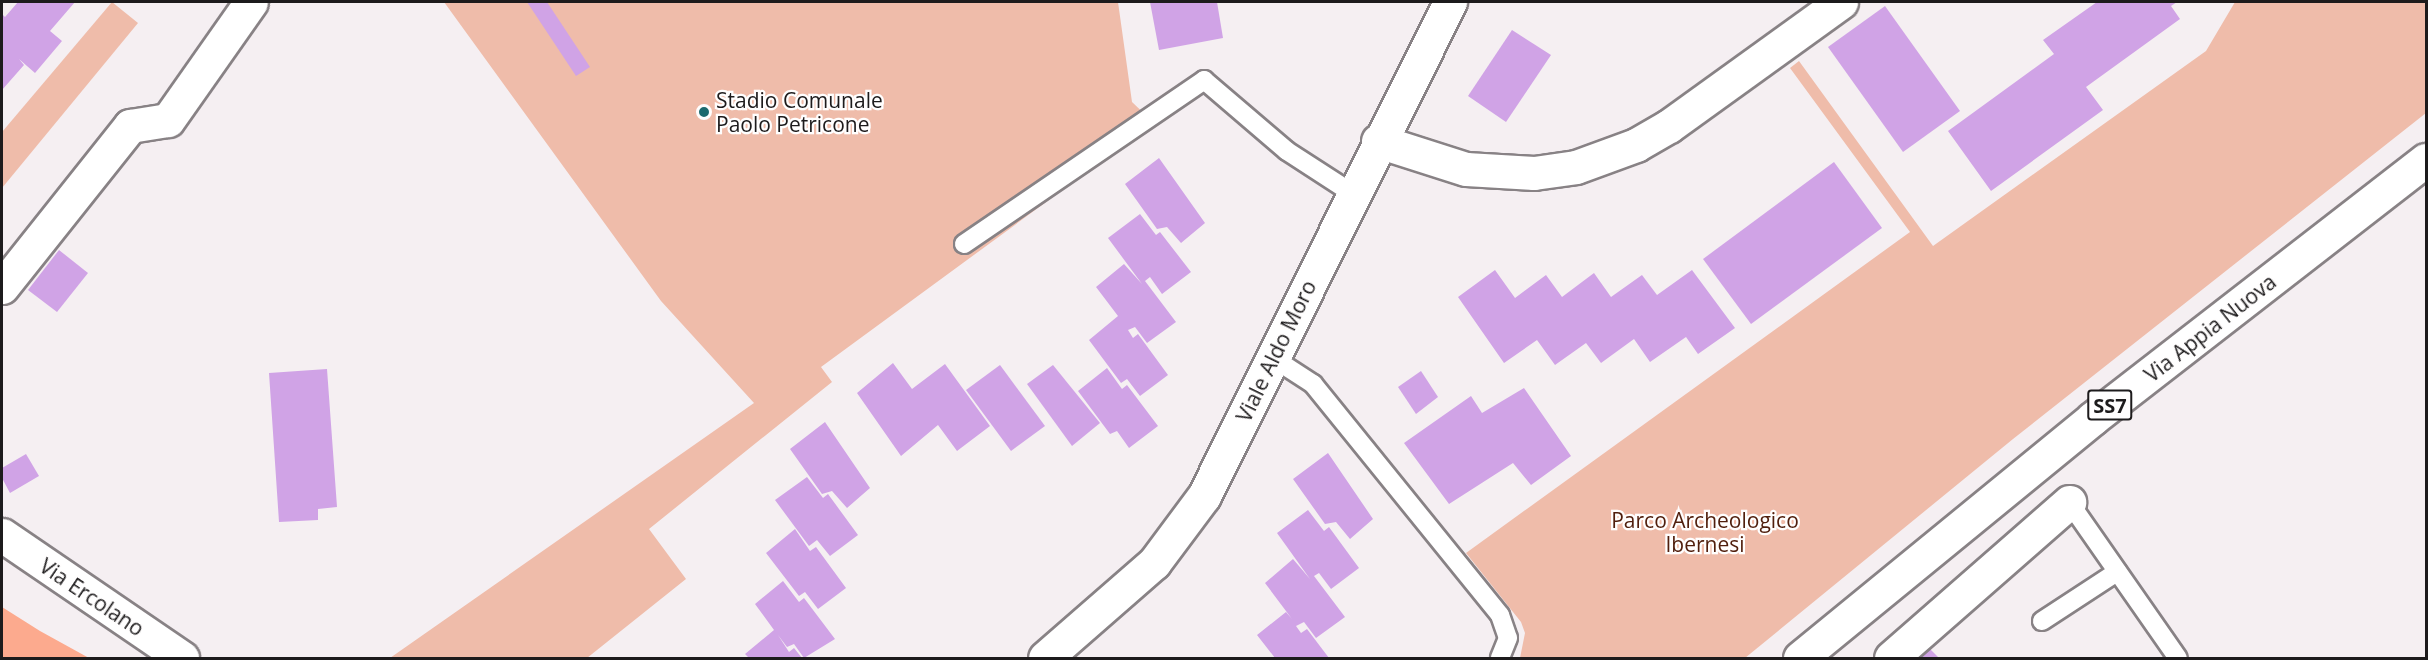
<!DOCTYPE html>
<style>
body{margin:0}
#map{position:relative;width:2428px;height:660px;overflow:hidden;background:#f5eff2;font-family:"Open Sans",sans-serif}
div>[style]{position:absolute}
.green>*{inset:0;background:#efbcaa}
.forest>*{inset:0;background:#fcaa8e}
.building>*{inset:0;background:#d0a3e6}
.roads{filter:drop-shadow(2px 0 #888285) drop-shadow(-2px 0 #888285) drop-shadow(0 2px #888285) drop-shadow(0 -2px #888285)}
.lane>*{height:18px;margin:-9px;padding:0 9px;transform-origin:9px;border-radius:9px;background:#fff}
.street>*{height:33px;margin:-16.5px;padding:0 16.5px;transform-origin:16.5px;border-radius:16.5px;background:#fff}
.secondary>*{height:33px;margin:-16.5px;padding:0 16.5px;transform-origin:16.5px;border-radius:16.5px;background:#fff}
.primary>*{height:33px;margin:-16.5px;padding:0 16.5px;transform-origin:16.5px;border-radius:16.5px;background:#fff}
.dots>*{width:16px;height:16px;translate:-50% -50%;box-sizing:border-box;border:3px solid #fffefe;border-radius:50%}
span{translate:-50% -50%;white-space:nowrap;text-align:center;line-height:1.15;-webkit-text-stroke:4.5px #fffefe;paint-order:stroke}
.shield-label span{padding:2px 4px;background:#fffefe;border:2px solid;border-radius:4px;-webkit-text-stroke-width:0}
.shield-label{font-size:20px;color:#1d1b1c;font-weight:700}
.poi-label{font-size:21px;color:#1d1b1c}
.left{translate:0 -50%;text-align:left}
.street-label{font-size:21px;color:#1d1b1c}
.park-label{font-size:21px;color:#501e0c}
.frame{position:absolute;inset:0;border:3px solid #1d1b1c;pointer-events:none}
</style>
<div id="map">
<div class="green">
<div style="clip-path:polygon(112px 2px,138px 23px,2px 188px,2px 132px)"></div>
<div style="clip-path:polygon(444px 2px,1118px 2px,1132px 102px,1154px 123px,821px 367px,832px 382px,649px 529px,686px 579px,587px 658px,390px 658px,754px 403px,661px 301px)"></div>
<div style="clip-path:polygon(2235px 2px,2426px 2px,2426px 113px,2013px 439px,1745px 658px,1520px 658px,1525px 633px,1521px 622px,1466px 553px,1910px 232px,1790px 68px,1799px 61px,1933px 246px,2206px 51px)"></div>
</div>
<div class="forest">
<div style="clip-path:polygon(2px 607px,40px 631px,89px 658px,2px 658px)"></div>
</div>
<div class="building">
<div style="clip-path:polygon(18px 2px,75px 2px,50px 31px,62px 41px,35px 73px,19px 59px,24px 65px,2px 90px,2px 14px,5px 17px)"></div>
<div style="clip-path:polygon(527px 2px,547px 2px,590px 67px,576px 76px)"></div>
<div style="clip-path:polygon(1150px 2px,1217px 2px,1223px 38px,1159px 50px)"></div>
<div style="clip-path:polygon(2097px 2px,2177px 2px,2171px 6px,2180px 19px,2086px 87px,2103px 110px,1991px 191px,1948px 131px,2054px 54px,2043px 40px)"></div>
<div style="clip-path:polygon(1885px 6px,1960px 111px,1903px 152px,1828px 47px)"></div>
<div style="clip-path:polygon(1512px 30px,1551px 55px,1506px 122px,1468px 96px)"></div>
<div style="clip-path:polygon(1159px 158px,1205px 223px,1181px 243px,1167px 227px,1157px 229px,1125px 184px)"></div>
<div style="clip-path:polygon(1834px 162px,1882px 228px,1751px 324px,1703px 259px)"></div>
<div style="clip-path:polygon(1140px 214px,1156px 235px,1160px 232px,1191px 272px,1162px 294px,1150px 277px,1145px 281px,1176px 322px,1147px 343px,1135px 327px,1128px 330px,1133px 338px,1138px 334px,1168px 375px,1140px 396px,1127px 379px,1121px 383px,1089px 340px,1118px 316px,1096px 287px,1124px 264px,1142px 284px,1108px 238px)"></div>
<div style="clip-path:polygon(59px 250px,88px 273px,57px 312px,28px 290px)"></div>
<div style="clip-path:polygon(1495px 270px,1515px 298px,1546px 275px,1562px 297px,1594px 273px,1611px 297px,1642px 275px,1657px 295px,1692px 270px,1735px 328px,1698px 354px,1686px 337px,1650px 362px,1634px 339px,1601px 363px,1586px 343px,1555px 365px,1537px 340px,1504px 363px,1458px 297px)"></div>
<div style="clip-path:polygon(893px 363px,912px 389px,945px 364px,990px 426px,957px 451px,938px 425px,901px 456px,857px 393px)"></div>
<div style="clip-path:polygon(1000px 365px,1045px 426px,1011px 451px,966px 390px)"></div>
<div style="clip-path:polygon(1053px 365px,1100px 423px,1072px 446px,1027px 384px)"></div>
<div style="clip-path:polygon(1107px 368px,1122px 389px,1127px 385px,1158px 426px,1129px 448px,1117px 431px,1110px 434px,1078px 391px)"></div>
<div style="clip-path:polygon(327px 369px,337px 507px,318px 509px,318px 520px,279px 522px,269px 373px)"></div>
<div style="clip-path:polygon(1421px 371px,1438px 397px,1416px 414px,1398px 387px)"></div>
<div style="clip-path:polygon(1524px 388px,1571px 456px,1531px 485px,1513px 463px,1449px 504px,1404px 443px,1471px 396px,1482px 413px)"></div>
<div style="clip-path:polygon(825px 422px,870px 488px,847px 508px,832px 491px,822px 494px,790px 449px)"></div>
<div style="clip-path:polygon(1328px 453px,1373px 519px,1350px 539px,1336px 522px,1325px 524px,1293px 479px)"></div>
<div style="clip-path:polygon(26px 454px,39px 476px,10px 493px,2px 478px,2px 468px)"></div>
<div style="clip-path:polygon(807px 477px,823px 498px,828px 494px,858px 535px,830px 556px,817px 540px,809px 546px,775px 500px)"></div>
<div style="clip-path:polygon(1308px 510px,1324px 531px,1329px 527px,1359px 568px,1331px 589px,1319px 573px,1314px 576px,1345px 617px,1316px 638px,1304px 622px,1296px 626px,1301px 633px,1307px 629px,1329px 658px,1275px 658px,1257px 635px,1286px 612px,1292px 619px,1265px 583px,1293px 559px,1310px 579px,1277px 533px)"></div>
<div style="clip-path:polygon(795px 529px,810px 551px,816px 547px,846px 588px,818px 609px,805px 592px,799px 596px,766px 553px)"></div>
<div style="clip-path:polygon(783px 581px,799px 602px,804px 598px,835px 639px,804px 658px,794px 644px,787px 647px,778px 635px,789px 652px,794px 648px,802px 658px,749px 658px,745px 654px,774px 630px,755px 604px)"></div>
<div style="clip-path:polygon(1928px 647px,1939px 658px,1915px 658px)"></div>
</div>
<div class="roads">
<div class="lane">
<div style="left:964px;top:244px;width:291px;rotate:-34.3deg"></div>
<div style="left:1204px;top:80px;width:109px;rotate:40.5deg"></div>
<div style="left:1287px;top:151px;width:77px;rotate:32.9deg"></div>
<div style="left:1273px;top:358px;width:48px;rotate:33deg"></div>
<div style="left:1313px;top:384px;width:297px;rotate:51deg"></div>
<div style="left:1500px;top:615px;width:24px;rotate:71deg"></div>
<div style="left:1508px;top:638px;width:22px;rotate:112deg"></div>
<div style="left:2069px;top:502px;width:190px;rotate:55.1deg"></div>
<div style="left:2042px;top:621px;width:90px;rotate:-33.2deg"></div>
</div>
<div class="street">
<div style="left:1378px;top:141px;width:92px;rotate:17.7deg"></div>
<div style="left:1466px;top:169px;width:68px;rotate:3.4deg"></div>
<div style="left:1534px;top:173px;width:42px;rotate:-8.1deg"></div>
<div style="left:1576px;top:167px;width:64px;rotate:-20.1deg"></div>
<div style="left:1636px;top:145px;width:38px;rotate:-30deg"></div>
<div style="left:1669px;top:126px;width:212px;rotate:-35.8deg"></div>
<div style="left:2px;top:287px;width:206px;rotate:-51.5deg"></div>
<div style="left:130px;top:126px;width:38px;rotate:-9deg"></div>
<div style="left:168px;top:120px;width:144px;rotate:-54.9deg"></div>
<div style="left:1045px;top:658px;width:145px;rotate:-41.1deg"></div>
<div style="left:1154px;top:563px;width:84px;rotate:-53.3deg"></div>
<div style="left:1204px;top:496px;width:552px;rotate:-63.53deg"></div>
<div style="left:1891px;top:658px;width:237px;rotate:-41.2deg"></div>
</div>
<div class="secondary">
<div style="left:2px;top:535px;width:218px;rotate:34.3deg"></div>
</div>
<div class="primary">
<div style="left:1800px;top:658px;width:379px;rotate:-39.3deg"></div>
<div style="left:2093px;top:418px;width:421px;rotate:-37.8deg"></div>
</div>
</div>
<div class="dots">
<div style="left:704px;top:112px;background:#1c696e"></div>
</div>
<div class="shield-label">
<span style="left:2110px;top:405px">SS7</span>
</div>
<div class="poi-label">
<span class="left" style="left:716px;top:112px">Stadio Comunale<br>Paolo Petricone</span>
</div>
<div class="street-label">
<span style="left:2210px;top:328px;rotate:-38deg">Via Appia Nuova</span>
<span style="left:1276px;top:351px;rotate:-64deg">Viale Aldo Moro</span>
<span style="left:92px;top:597px;rotate:34deg">Via Ercolano</span>
</div>
<div class="park-label">
<span style="left:1705px;top:532px">Parco Archeologico<br>Ibernesi</span>
</div>
<div class="frame"></div>
</div>
